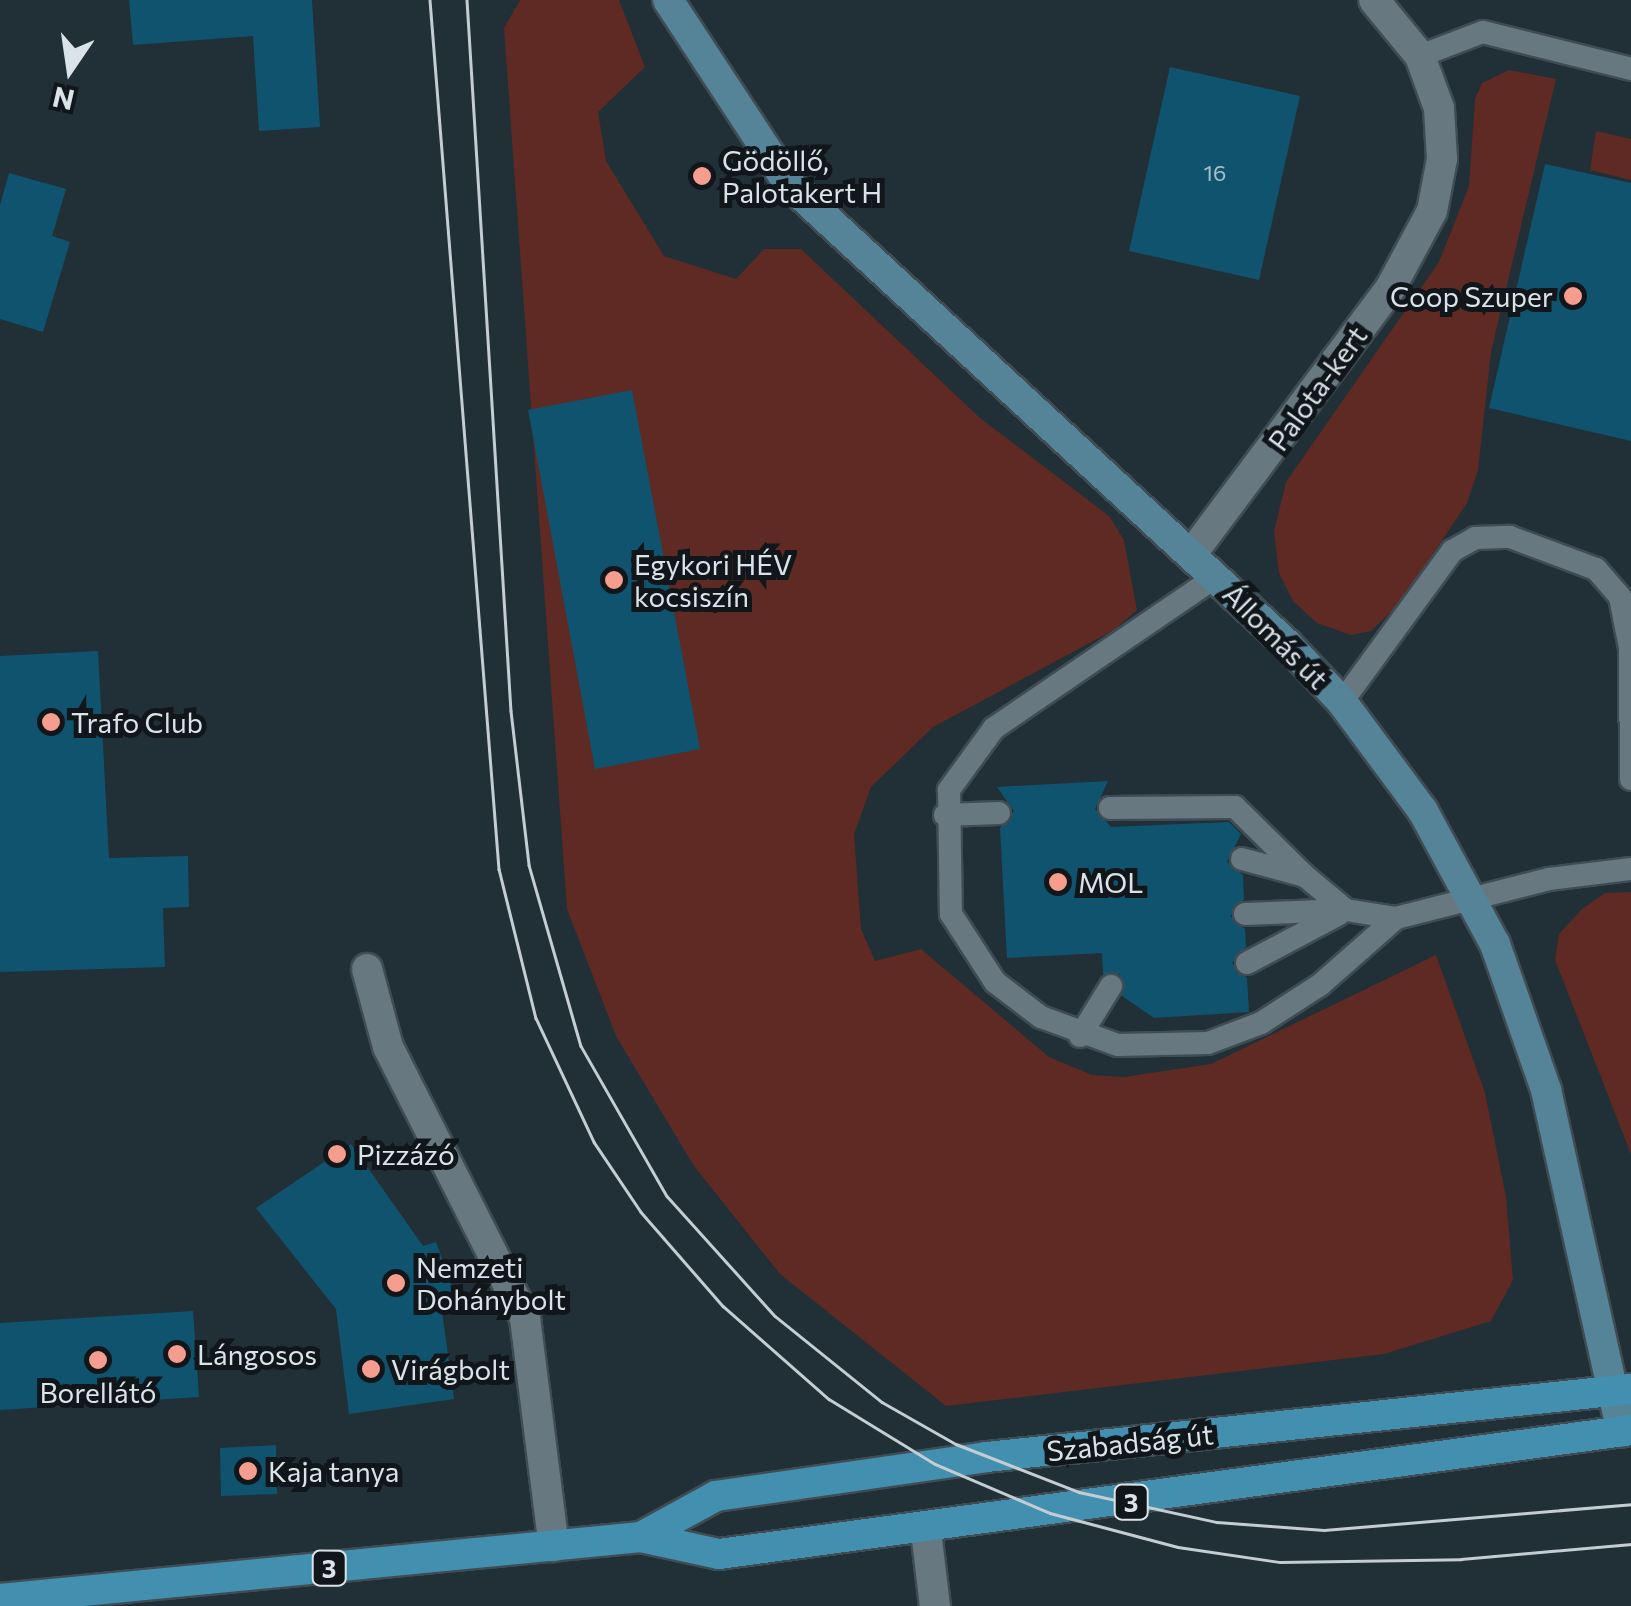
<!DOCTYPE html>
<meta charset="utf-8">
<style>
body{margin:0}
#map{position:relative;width:1631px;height:1606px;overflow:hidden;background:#212f36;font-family:Commissioner,sans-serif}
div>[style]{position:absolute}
.green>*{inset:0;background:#5e2a23}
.building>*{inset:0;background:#10536f}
.roads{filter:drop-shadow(2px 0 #3f4c53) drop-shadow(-2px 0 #3f4c53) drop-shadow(0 2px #3f4c53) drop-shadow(0 -2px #3f4c53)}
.service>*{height:22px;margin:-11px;padding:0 11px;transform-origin:11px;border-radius:11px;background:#687881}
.minor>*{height:30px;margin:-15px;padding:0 15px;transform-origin:15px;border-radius:15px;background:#687881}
.tertiary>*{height:30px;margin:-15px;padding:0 15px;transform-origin:15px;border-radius:15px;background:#687881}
.secondary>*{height:30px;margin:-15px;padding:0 15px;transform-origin:15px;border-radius:15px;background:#558398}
.primary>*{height:30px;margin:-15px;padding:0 15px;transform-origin:15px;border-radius:15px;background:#428fb0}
.tram>*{height:2.5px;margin:-1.25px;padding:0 1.25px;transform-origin:1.25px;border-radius:1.25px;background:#c3cdd2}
.dots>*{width:28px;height:28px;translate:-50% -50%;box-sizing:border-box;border:5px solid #101619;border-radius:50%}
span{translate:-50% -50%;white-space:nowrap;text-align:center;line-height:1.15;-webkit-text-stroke:10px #101619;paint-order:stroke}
.number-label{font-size:22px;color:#a8bfca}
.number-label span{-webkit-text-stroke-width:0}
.shield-label span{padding:2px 8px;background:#101619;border:2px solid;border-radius:8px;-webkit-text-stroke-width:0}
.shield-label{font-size:25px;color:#dae3e8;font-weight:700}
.poi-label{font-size:28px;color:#dae3e8}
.left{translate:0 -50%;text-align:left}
.right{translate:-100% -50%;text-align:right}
.street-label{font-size:28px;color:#dae3e8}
.north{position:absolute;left:20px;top:20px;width:100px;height:100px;-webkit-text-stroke:8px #101619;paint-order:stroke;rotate:193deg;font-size:28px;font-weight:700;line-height:40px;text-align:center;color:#dae3e8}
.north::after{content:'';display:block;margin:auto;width:35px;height:45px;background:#dae3e8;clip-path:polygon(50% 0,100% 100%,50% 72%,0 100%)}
</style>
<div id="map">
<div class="green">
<div style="clip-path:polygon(520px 0,619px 0,645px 67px,598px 112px,606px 161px,664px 256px,736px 279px,764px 249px,801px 249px,980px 418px,1109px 516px,1124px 540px,1137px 610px,1114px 630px,933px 727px,871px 787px,854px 834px,861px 929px,875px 961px,921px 949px,1049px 1057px,1092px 1075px,1124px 1077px,1211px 1064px,1436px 955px,1485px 1093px,1506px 1197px,1513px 1280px,1491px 1321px,1384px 1354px,946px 1406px,780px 1274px,694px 1166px,616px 1036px,567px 909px,504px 28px)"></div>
<div style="clip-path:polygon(1509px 70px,1556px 79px,1491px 352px,1478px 470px,1467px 503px,1399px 604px,1371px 631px,1351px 635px,1317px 623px,1293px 601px,1279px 573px,1274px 531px,1286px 482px,1439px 262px,1469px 186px,1475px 99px,1482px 83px)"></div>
<div style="clip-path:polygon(1596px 131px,1631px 139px,1631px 180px,1590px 170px)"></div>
<div style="clip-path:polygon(1631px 892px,1631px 1154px,1555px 960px,1559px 934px,1582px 909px,1605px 893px)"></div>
</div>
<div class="building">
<div style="clip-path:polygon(129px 0,312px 0,320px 127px,259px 131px,253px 36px,133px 45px)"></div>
<div style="clip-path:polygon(1170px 67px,1300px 96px,1259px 280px,1129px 251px)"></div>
<div style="clip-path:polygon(1545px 164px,1631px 183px,1631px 441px,1489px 408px)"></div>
<div style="clip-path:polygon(9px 173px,66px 189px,52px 236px,70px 242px,43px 332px,0 319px,0 205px)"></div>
<div style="clip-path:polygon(632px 390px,700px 749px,595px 769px,528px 410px)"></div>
<div style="clip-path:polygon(98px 651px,109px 858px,188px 856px,189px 907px,163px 908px,165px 967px,0 972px,0 656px)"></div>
<div style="clip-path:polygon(1108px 781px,1095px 809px,1111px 827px,1229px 822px,1241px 834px,1227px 862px,1243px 875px,1244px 899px,1230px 916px,1245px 929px,1246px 947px,1232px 963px,1247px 978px,1249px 1012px,1154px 1018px,1122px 996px,1120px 974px,1103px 974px,1102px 953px,1007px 958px,1000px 828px,1014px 811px,997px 787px)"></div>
<div style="clip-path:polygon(351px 1144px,423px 1246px,436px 1242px,454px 1292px,440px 1296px,454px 1399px,349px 1414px,336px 1309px,256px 1208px)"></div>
<div style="clip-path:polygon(193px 1311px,199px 1397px,0 1410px,0 1323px)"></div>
<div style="clip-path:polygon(276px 1445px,277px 1494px,221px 1496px,220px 1448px)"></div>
</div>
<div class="roads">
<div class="service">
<div style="left:1420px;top:56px;width:67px;rotate:-20.9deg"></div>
<div style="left:1483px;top:32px;width:153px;rotate:14deg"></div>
<div style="left:1217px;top:576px;width:270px;rotate:145.7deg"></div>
<div style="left:994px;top:728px;width:77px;rotate:126deg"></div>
<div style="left:949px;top:790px;width:124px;rotate:89.1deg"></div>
<div style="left:951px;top:914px;width:81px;rotate:57.1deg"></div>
<div style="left:995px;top:982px;width:58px;rotate:37.3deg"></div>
<div style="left:1041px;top:1017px;width:82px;rotate:20deg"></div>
<div style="left:1118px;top:1045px;width:90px;rotate:-1.3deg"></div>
<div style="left:1208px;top:1043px;width:57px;rotate:-20.7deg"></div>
<div style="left:1261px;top:1023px;width:70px;rotate:-32.8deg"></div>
<div style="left:1320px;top:985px;width:101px;rotate:-41.4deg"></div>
<div style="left:1396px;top:918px;width:158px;rotate:-14.3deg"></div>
<div style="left:1549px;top:879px;width:83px;rotate:-7deg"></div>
<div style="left:1342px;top:702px;width:187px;rotate:-53.9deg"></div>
<div style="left:1452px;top:551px;width:26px;rotate:-29deg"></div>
<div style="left:1475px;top:538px;width:35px;rotate:-2deg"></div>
<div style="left:1510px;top:537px;width:92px;rotate:20.4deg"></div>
<div style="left:1596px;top:569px;width:37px;rotate:49deg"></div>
<div style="left:1620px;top:597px;width:52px;rotate:78.9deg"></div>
<div style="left:1630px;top:648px;width:131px;rotate:89.6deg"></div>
<div style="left:1110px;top:808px;width:125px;rotate:-0.5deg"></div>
<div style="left:1235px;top:807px;width:98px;rotate:44.6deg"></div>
<div style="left:945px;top:815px;width:54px;rotate:-2.1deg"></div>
<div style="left:1242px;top:859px;width:65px;rotate:15.1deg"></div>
<div style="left:1305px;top:876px;width:53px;rotate:39.7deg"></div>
<div style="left:1245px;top:914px;width:101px;rotate:-2.3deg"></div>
<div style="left:1346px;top:910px;width:51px;rotate:9.1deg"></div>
<div style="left:1247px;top:963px;width:104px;rotate:-28deg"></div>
<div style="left:1080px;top:1036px;width:59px;rotate:-58.2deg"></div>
</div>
<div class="minor">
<div style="left:1193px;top:552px;width:331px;rotate:-53.2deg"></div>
<div style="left:1391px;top:287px;width:86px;rotate:-61.7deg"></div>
<div style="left:1432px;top:211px;width:53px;rotate:-79.1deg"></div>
<div style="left:1442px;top:159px;width:51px;rotate:-93.4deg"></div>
<div style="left:1439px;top:108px;width:55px;rotate:-110.1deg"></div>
<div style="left:1420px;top:56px;width:72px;rotate:-129.4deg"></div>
<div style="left:926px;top:1531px;width:76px;rotate:83.2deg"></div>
</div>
<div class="tertiary">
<div style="left:367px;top:969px;width:81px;rotate:74.9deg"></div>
<div style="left:388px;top:1047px;width:304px;rotate:63.2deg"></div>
<div style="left:525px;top:1318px;width:230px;rotate:82.8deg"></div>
</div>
<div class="secondary">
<div style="left:668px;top:0;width:220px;rotate:56.7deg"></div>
<div style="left:789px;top:184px;width:678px;rotate:42.73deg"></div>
<div style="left:1287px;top:644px;width:80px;rotate:46.5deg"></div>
<div style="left:1342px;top:702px;width:136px;rotate:53.4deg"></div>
<div style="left:1423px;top:811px;width:151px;rotate:61.6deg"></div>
<div style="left:1495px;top:944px;width:155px;rotate:70.7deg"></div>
<div style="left:1546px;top:1090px;width:350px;rotate:77.5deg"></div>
</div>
<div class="primary">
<div style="left:641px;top:1537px;width:85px;rotate:-28.7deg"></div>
<div style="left:716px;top:1496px;width:274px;rotate:-8.2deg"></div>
<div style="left:987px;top:1457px;width:648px;rotate:-6.03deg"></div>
<div style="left:0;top:1599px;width:644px;rotate:-5.52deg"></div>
<div style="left:641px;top:1537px;width:80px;rotate:12.3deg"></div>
<div style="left:719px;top:1554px;width:920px;rotate:-7.74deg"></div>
</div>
</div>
<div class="tram">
<div style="left:430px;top:0;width:872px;rotate:85.46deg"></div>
<div style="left:499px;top:869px;width:154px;rotate:76.1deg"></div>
<div style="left:536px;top:1018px;width:137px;rotate:64.9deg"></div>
<div style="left:594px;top:1142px;width:84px;rotate:56.1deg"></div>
<div style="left:641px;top:1212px;width:125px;rotate:48.9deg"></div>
<div style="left:723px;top:1306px;width:141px;rotate:41.3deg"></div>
<div style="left:829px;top:1399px;width:124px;rotate:31.5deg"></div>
<div style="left:935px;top:1464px;width:125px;rotate:23.1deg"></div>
<div style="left:1050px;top:1513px;width:132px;rotate:14.9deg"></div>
<div style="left:1178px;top:1547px;width:103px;rotate:8.4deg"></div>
<div style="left:1280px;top:1562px;width:181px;rotate:-0.9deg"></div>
<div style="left:1461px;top:1559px;width:171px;rotate:-5deg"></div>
<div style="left:467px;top:0;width:712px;rotate:86.46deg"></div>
<div style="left:511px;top:711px;width:155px;rotate:83.3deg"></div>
<div style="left:529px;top:865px;width:188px;rotate:74deg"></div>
<div style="left:581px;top:1046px;width:173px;rotate:60.2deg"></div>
<div style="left:667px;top:1196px;width:161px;rotate:48deg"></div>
<div style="left:775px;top:1316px;width:137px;rotate:38.8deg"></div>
<div style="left:882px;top:1402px;width:85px;rotate:29.6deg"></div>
<div style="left:956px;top:1444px;width:132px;rotate:21.3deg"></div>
<div style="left:1079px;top:1492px;width:141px;rotate:12.3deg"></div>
<div style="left:1217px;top:1522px;width:107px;rotate:4.3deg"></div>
<div style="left:1324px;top:1530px;width:308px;rotate:-4.8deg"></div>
</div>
<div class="dots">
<div style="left:702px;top:176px;background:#f59d8f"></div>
<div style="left:1573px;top:296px;background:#f59d8f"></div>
<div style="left:614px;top:580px;background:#f59d8f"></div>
<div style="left:51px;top:722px;background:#f59d8f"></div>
<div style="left:1058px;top:882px;background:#f59d8f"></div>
<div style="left:337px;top:1154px;background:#f59d8f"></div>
<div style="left:396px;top:1283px;background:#f59d8f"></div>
<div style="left:177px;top:1354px;background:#f59d8f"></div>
<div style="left:98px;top:1360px;background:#f59d8f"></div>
<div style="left:371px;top:1369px;background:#f59d8f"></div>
<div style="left:248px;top:1471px;background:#f59d8f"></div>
</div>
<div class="number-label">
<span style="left:1215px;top:173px">16</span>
</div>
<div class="shield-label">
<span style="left:1131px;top:1502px">3</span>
<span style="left:329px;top:1568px">3</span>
</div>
<div class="poi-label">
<span class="left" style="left:722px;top:176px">Gödöllő,<br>Palotakert H</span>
<span class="right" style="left:1553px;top:296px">Coop Szuper</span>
<span class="left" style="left:634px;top:580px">Egykori HÉV<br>kocsiszín</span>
<span class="left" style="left:71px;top:722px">Trafo Club</span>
<span class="left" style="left:1078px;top:882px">MOL</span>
<span class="left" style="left:357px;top:1154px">Pizzázó</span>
<span class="left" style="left:416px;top:1283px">Nemzeti<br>Dohánybolt</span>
<span class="left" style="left:197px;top:1354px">Lángosos</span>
<span class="left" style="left:391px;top:1369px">Virágbolt</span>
<span style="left:98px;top:1392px">Borellátó</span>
<span class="left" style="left:268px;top:1471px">Kaja tanya</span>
</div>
<div class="street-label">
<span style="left:1317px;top:388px;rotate:-54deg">Palota-kert</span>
<span style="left:1276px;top:636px;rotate:45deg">Állomás út</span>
<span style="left:1130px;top:1442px;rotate:-6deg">Szabadság út</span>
</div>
<div class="north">N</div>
</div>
